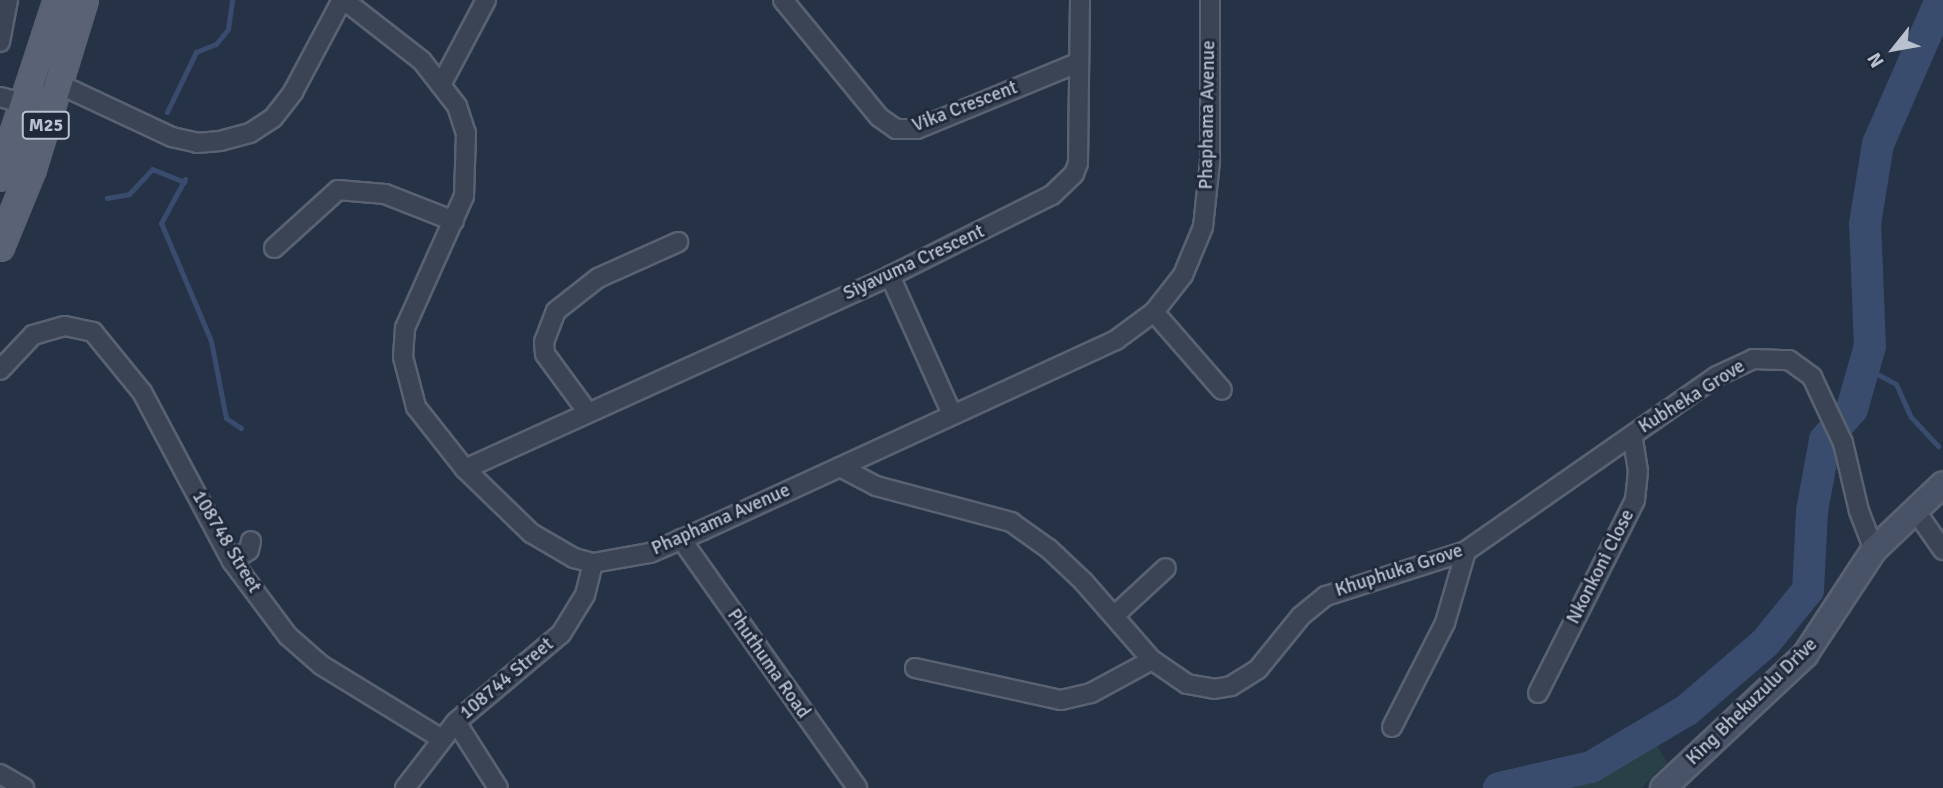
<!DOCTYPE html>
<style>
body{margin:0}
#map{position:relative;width:1943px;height:788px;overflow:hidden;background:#263246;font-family:Signika,sans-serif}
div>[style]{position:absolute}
.green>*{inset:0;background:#284147}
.stream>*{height:5px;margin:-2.5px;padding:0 2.5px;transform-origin:2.5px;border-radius:2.5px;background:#394c6e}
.river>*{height:32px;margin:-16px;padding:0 16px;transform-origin:16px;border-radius:16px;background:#394c6e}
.roads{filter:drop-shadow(2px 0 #596272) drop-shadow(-2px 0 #596272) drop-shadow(0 2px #596272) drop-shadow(0 -2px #596272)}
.street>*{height:18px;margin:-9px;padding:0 9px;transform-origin:9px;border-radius:9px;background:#3b4455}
.secondary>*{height:24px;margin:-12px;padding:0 12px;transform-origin:12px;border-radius:12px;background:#495368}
.primary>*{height:26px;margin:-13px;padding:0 13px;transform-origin:13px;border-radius:13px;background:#596375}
span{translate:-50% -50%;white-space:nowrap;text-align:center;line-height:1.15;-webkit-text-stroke:6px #1f293b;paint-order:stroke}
.shield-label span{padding:2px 5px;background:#1f293b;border:2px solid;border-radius:5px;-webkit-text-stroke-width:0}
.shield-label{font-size:18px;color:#b9c0ce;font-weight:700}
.street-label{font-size:19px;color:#b9c0ce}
.north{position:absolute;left:1859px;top:14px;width:70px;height:70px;-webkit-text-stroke:5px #1f293b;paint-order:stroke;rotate:239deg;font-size:19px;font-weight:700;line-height:28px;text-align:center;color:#b9c0ce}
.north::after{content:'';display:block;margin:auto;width:24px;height:32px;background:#b9c0ce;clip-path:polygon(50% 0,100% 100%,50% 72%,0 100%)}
</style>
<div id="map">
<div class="green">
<div style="clip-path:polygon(1653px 738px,1667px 763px,1641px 788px,1564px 788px,1582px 784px)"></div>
</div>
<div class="stream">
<div style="left:167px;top:112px;width:67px;rotate:-64.2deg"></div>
<div style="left:196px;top:52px;width:22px;rotate:-22deg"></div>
<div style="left:216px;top:44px;width:19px;rotate:-51deg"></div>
<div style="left:228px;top:29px;width:29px;rotate:-82deg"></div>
<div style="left:185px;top:179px;width:50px;rotate:118.6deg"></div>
<div style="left:161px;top:223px;width:128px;rotate:67deg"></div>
<div style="left:211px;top:341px;width:78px;rotate:79deg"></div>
<div style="left:226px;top:418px;width:18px;rotate:34deg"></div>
<div style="left:107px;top:198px;width:22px;rotate:-10deg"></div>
<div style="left:129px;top:194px;width:34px;rotate:-47deg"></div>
<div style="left:152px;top:169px;width:35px;rotate:22deg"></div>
<div style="left:1864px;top:367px;width:36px;rotate:28deg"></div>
<div style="left:1896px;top:384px;width:36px;rotate:66deg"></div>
<div style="left:1911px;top:417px;width:40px;rotate:47deg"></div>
<div style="left:1562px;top:775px;width:13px;rotate:77deg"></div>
</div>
<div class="river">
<div style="left:1499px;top:788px;width:94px;rotate:-12.9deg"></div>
<div style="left:1591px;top:767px;width:112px;rotate:-30.7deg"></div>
<div style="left:1687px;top:710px;width:103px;rotate:-40.7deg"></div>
<div style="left:1765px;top:643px;width:68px;rotate:-50.9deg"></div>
<div style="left:1808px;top:590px;width:79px;rotate:-87.1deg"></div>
<div style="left:1812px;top:511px;width:72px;rotate:-79.6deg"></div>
<div style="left:1825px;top:440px;width:41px;rotate:-48.9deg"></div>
<div style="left:1852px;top:409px;width:66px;rotate:-74.1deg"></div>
<div style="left:1870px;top:346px;width:122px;rotate:-92.3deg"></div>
<div style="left:1865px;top:224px;width:81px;rotate:-80.8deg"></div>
<div style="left:1878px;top:144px;width:157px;rotate:-66.4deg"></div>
</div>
<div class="roads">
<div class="street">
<div style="left:344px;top:0;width:99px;rotate:38deg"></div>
<div style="left:422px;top:61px;width:57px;rotate:52.1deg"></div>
<div style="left:457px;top:106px;width:28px;rotate:72deg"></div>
<div style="left:466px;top:133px;width:63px;rotate:91.8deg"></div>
<div style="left:464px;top:196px;width:145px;rotate:114.1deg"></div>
<div style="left:405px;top:328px;width:29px;rotate:94deg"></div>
<div style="left:403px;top:357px;width:52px;rotate:75.4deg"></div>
<div style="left:416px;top:407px;width:79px;rotate:51.7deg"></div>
<div style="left:465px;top:469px;width:92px;rotate:44.1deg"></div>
<div style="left:531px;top:533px;width:50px;rotate:30.2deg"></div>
<div style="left:574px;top:558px;width:20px;rotate:15deg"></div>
<div style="left:593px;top:563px;width:58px;rotate:-10deg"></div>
<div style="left:650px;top:553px;width:58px;rotate:-23.5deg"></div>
<div style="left:703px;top:530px;width:455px;rotate:-24.7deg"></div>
<div style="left:1116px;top:340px;width:47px;rotate:-36.4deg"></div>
<div style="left:1154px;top:312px;width:47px;rotate:-51.9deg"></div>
<div style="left:1183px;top:275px;width:52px;rotate:-67.4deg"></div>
<div style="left:1203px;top:227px;width:65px;rotate:-83.9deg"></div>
<div style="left:1210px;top:162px;width:162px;rotate:-90deg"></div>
<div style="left:783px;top:0;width:151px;rotate:50.6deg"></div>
<div style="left:879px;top:117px;width:21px;rotate:35deg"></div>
<div style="left:896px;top:129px;width:21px"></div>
<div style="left:917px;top:129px;width:173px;rotate:-22.4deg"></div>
<div style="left:0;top:42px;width:43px;rotate:-79.2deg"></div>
<div style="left:48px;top:79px;width:137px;rotate:25.1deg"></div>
<div style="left:172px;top:137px;width:26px;rotate:13deg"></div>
<div style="left:197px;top:143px;width:23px;rotate:-5deg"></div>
<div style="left:220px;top:141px;width:31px;rotate:-15deg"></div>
<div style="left:250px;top:133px;width:27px;rotate:-33deg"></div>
<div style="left:273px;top:118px;width:33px;rotate:-52deg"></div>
<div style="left:293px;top:92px;width:104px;rotate:-62deg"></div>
<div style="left:442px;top:83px;width:94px;rotate:-62.1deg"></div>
<div style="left:0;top:97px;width:28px;rotate:15deg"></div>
<div style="left:274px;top:248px;width:86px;rotate:-42.2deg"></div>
<div style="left:338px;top:190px;width:47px;rotate:4.9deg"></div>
<div style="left:385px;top:194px;width:74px;rotate:21.4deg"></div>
<div style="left:890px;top:276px;width:151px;rotate:65.8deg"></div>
<div style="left:1154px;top:312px;width:103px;rotate:48.9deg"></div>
<div style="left:0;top:370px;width:48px;rotate:-46.7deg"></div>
<div style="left:33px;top:335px;width:33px;rotate:-16deg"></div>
<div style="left:65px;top:326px;width:29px;rotate:12deg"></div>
<div style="left:93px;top:332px;width:77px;rotate:50.8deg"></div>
<div style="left:142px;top:392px;width:191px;rotate:62deg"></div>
<div style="left:232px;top:561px;width:94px;rotate:53.3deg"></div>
<div style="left:288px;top:636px;width:44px;rotate:41.3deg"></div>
<div style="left:321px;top:665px;width:140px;rotate:31.5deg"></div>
<div style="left:586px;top:410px;width:69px;rotate:-126.2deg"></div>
<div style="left:545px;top:354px;width:12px;rotate:-95deg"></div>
<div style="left:544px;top:342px;width:33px;rotate:-69deg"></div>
<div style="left:556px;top:311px;width:53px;rotate:-38.2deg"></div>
<div style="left:598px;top:278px;width:88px;rotate:-24.2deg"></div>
<div style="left:840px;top:467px;width:41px;rotate:27.8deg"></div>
<div style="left:876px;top:486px;width:140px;rotate:14.9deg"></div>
<div style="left:1011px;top:522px;width:47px;rotate:35.4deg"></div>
<div style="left:1049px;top:549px;width:47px;rotate:43.3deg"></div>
<div style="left:1083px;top:581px;width:105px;rotate:48.9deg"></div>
<div style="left:1152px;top:660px;width:42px;rotate:34.4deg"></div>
<div style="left:1187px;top:684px;width:27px;rotate:10deg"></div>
<div style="left:1214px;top:689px;width:17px;rotate:-10deg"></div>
<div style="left:1231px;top:686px;width:32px;rotate:-32deg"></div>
<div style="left:1258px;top:669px;width:68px;rotate:-50.9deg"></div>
<div style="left:1301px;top:616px;width:32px;rotate:-39deg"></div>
<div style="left:1326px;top:596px;width:147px;rotate:-17.8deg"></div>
<div style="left:1466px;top:551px;width:306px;rotate:-34.9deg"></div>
<div style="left:1717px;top:376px;width:40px;rotate:-25deg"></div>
<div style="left:1753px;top:359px;width:36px;rotate:2deg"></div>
<div style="left:1789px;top:360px;width:29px;rotate:36deg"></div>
<div style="left:1812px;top:377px;width:73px;rotate:64.8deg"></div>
<div style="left:1843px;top:443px;width:70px;rotate:76.8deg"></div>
<div style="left:1859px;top:511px;width:42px;rotate:69deg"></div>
<div style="left:465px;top:469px;width:467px;rotate:-24.4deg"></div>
<div style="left:890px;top:276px;width:181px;rotate:-26.6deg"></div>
<div style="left:1052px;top:195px;width:30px;rotate:-44deg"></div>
<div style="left:1074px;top:174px;width:12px;rotate:-70deg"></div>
<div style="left:1078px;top:163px;width:163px;rotate:-89.3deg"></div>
<div style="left:1915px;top:510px;width:49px;rotate:55deg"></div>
<div style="left:681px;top:539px;width:305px;rotate:54.7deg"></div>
<div style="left:232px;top:561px;width:20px;rotate:-33deg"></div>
<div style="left:249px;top:550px;width:9px;rotate:-77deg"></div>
<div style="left:1115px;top:615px;width:69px;rotate:-42.7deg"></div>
<div style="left:915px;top:668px;width:149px;rotate:12.4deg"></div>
<div style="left:1061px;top:700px;width:31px;rotate:-13deg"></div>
<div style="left:1091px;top:693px;width:69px;rotate:-28.4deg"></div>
<div style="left:1538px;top:693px;width:216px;rotate:-63.3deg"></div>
<div style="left:1635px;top:500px;width:29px;rotate:-84deg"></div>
<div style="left:1638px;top:471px;width:36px;rotate:-99deg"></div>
<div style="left:456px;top:722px;width:78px;rotate:57.5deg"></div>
<div style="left:1392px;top:727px;width:117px;rotate:-63deg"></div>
<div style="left:1445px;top:623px;width:75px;rotate:-73.7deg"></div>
<div style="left:0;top:774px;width:28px;rotate:30deg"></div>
<div style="left:405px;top:788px;width:83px;rotate:-52.3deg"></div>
<div style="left:456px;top:722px;width:137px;rotate:-40deg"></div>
<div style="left:561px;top:634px;width:46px;rotate:-58.4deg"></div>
<div style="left:585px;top:595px;width:33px;rotate:-76deg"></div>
</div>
<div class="secondary">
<div style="left:1663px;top:788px;width:195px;rotate:-43.1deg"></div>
<div style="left:1805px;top:655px;width:126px;rotate:-56.7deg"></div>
<div style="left:1874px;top:550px;width:95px;rotate:-43.7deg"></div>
</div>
<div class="primary">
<div style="left:0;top:177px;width:186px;rotate:-71.9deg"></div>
<div style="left:0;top:247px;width:84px;rotate:-67.7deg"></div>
<div style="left:32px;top:169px;width:177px;rotate:-72.9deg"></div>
</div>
</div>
<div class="shield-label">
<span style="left:46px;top:125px">M25</span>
</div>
<div class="street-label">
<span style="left:965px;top:107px;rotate:-21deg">Vika Crescent</span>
<span style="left:1208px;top:115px;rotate:-89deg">Phaphama Avenue</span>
<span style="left:914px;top:263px;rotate:-25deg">Siyavuma Crescent</span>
<span style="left:1692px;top:397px;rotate:-32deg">Kubheka Grove</span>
<span style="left:721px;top:520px;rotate:-24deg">Phaphama Avenue</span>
<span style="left:226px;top:542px;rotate:59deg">108748 Street</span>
<span style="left:1601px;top:567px;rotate:-63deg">Nkonkoni Close</span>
<span style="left:1399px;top:571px;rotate:-18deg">Khuphuka Grove</span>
<span style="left:768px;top:664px;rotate:55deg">Phuthuma Road</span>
<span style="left:507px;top:679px;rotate:-40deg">108744 Street</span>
<span style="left:1752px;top:702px;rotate:-44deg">King Bhekuzulu Drive</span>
</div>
<div class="north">N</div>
</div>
